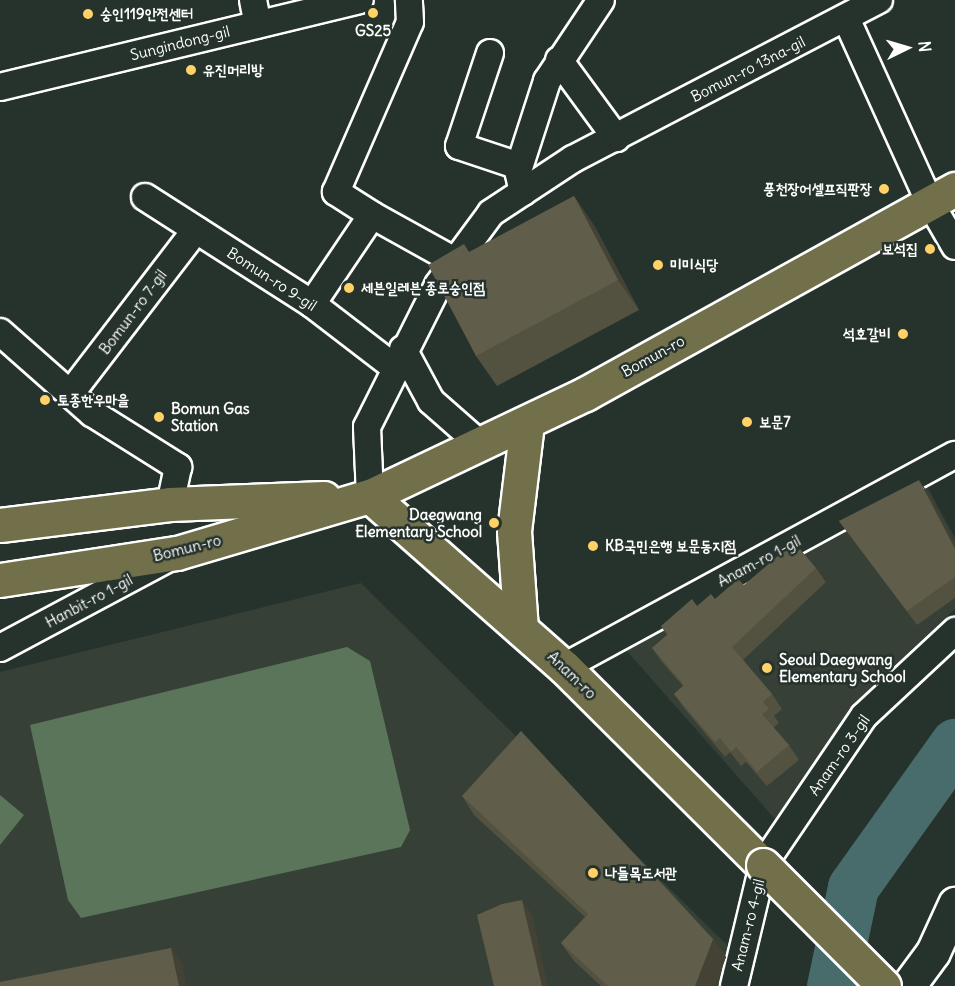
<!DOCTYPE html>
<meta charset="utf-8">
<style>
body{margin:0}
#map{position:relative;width:955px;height:986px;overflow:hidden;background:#26332d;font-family:Delius,"Poor Story",sans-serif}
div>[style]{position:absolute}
.built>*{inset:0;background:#374036}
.green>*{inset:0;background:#5a755a}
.river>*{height:51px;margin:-25.5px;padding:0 25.5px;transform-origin:25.5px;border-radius:25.5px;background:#486c6c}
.roads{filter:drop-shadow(2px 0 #fff) drop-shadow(-2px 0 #fff) drop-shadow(0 2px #fff) drop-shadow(0 -2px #fff)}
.street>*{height:26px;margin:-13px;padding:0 13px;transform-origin:13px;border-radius:13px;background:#26332d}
.secondary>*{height:33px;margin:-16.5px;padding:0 16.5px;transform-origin:16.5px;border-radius:16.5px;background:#26332d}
.primary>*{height:33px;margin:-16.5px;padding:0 16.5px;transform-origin:16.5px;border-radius:16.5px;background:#71704a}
.bridges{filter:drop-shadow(2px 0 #fff) drop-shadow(-2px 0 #fff) drop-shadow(0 2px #fff) drop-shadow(0 -2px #fff)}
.primary-bridge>*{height:33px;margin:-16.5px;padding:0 16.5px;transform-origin:16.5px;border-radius:16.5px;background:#71704a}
.wall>*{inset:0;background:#535140}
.shaded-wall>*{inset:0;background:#434234}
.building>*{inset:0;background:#605e4a}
.dots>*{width:16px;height:16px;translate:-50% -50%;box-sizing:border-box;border:3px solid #26332d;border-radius:50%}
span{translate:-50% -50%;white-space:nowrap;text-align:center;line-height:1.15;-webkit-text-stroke:5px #26332d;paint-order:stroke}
.poi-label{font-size:15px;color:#fff;font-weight:700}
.left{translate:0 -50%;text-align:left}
.right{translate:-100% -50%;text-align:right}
.street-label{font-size:15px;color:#fff}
.north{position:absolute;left:877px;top:18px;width:60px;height:60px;-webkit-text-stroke:4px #26332d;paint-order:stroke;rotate:85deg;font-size:16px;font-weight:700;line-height:24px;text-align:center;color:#fff}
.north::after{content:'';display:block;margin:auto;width:21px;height:27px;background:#fff;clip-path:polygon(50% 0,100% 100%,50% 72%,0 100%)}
</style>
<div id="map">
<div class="built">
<div style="clip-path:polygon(928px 488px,955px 538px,955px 609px,871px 687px,775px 819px,626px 650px)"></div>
<div style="clip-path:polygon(361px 583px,731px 949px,725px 986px,0 986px,0 672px)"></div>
</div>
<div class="green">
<div style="clip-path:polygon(347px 647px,370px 661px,410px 830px,401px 847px,81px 918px,68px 900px,30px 725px)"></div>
<div style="clip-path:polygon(0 795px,24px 815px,0 845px)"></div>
</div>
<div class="river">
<div style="left:832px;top:986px;width:101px;rotate:-78deg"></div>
<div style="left:853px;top:887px;width:176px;rotate:-54.5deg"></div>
</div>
<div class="roads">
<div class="street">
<div style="left:253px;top:0;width:25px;rotate:79deg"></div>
<div style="left:846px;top:18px;width:201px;rotate:65.6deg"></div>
<div style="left:929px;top:201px;width:52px;rotate:60deg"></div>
<div style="left:490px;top:53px;width:98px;rotate:108.4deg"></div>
<div style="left:459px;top:146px;width:63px;rotate:18.4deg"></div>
<div style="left:559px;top:60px;width:97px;rotate:53.8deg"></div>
<div style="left:0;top:87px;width:370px;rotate:-13.6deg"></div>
<div style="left:523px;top:192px;width:22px;rotate:-103deg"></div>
<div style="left:518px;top:171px;width:95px;rotate:-72.1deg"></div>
<div style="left:547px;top:81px;width:97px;rotate:-56.3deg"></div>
<div style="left:145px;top:197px;width:198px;rotate:32.6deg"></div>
<div style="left:312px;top:304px;width:103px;rotate:37.5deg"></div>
<div style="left:372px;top:215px;width:95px;rotate:29deg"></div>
<div style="left:312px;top:304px;width:107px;rotate:-56deg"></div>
<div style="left:372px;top:215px;width:43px;rotate:-147.4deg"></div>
<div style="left:336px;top:192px;width:185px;rotate:-66.5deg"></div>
<div style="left:410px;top:22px;width:22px;rotate:-93deg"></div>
<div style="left:0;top:332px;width:123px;rotate:41.4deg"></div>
<div style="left:92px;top:413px;width:102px;rotate:32.1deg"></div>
<div style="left:178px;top:467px;width:38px;rotate:102deg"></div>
<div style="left:403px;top:349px;width:59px;rotate:61.7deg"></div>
<div style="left:431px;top:401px;width:67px;rotate:41.3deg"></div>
<div style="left:70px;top:394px;width:207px;rotate:-52.5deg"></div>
<div style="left:370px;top:496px;width:69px;rotate:-92.5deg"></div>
<div style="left:367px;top:427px;width:159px;rotate:-63.4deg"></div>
<div style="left:438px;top:285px;width:89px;rotate:-53.6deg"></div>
<div style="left:491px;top:213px;width:98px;rotate:-33.4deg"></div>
<div style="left:573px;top:159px;width:345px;rotate:-27.5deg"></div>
<div style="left:0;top:648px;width:189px;rotate:-28.1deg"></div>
<div style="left:564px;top:667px;width:445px;rotate:-28.5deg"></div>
<div style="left:734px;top:986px;width:124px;rotate:-76.5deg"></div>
<div style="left:763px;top:865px;width:180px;rotate:-55.9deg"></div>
<div style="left:864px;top:716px;width:125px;rotate:-43deg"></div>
</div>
<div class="secondary">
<div style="left:908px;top:986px;width:42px;rotate:-53.7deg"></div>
<div style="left:933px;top:952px;width:53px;rotate:-65.4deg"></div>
</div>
<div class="primary">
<div style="left:370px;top:496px;width:259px;rotate:41.4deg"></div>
<div style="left:564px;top:667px;width:281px;rotate:44.9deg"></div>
<div style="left:0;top:525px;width:171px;rotate:-7deg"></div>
<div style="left:170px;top:504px;width:154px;rotate:-2.2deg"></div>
<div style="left:0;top:580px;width:179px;rotate:-8.7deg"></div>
<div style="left:177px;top:553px;width:201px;rotate:-16.5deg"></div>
<div style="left:370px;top:496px;width:238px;rotate:-25.4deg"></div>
<div style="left:585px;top:394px;width:423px;rotate:-29deg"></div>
<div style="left:521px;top:629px;width:98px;rotate:-94.1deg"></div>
<div style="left:514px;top:531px;width:108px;rotate:-83.1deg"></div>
</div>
</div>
<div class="bridges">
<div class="primary-bridge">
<div style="left:763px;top:865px;width:171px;rotate:45deg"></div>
</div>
</div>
<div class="wall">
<div style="clip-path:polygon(574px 196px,595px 227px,639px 310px,497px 386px,476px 356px,470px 252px)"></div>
<div style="clip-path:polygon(929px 494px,955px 544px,955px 598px,917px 625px,839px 521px)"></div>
<div style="clip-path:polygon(792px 557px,816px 568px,826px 582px,743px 660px,772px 694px,782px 709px,774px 716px,779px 723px,773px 728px,789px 745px,799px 760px,767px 786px,746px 762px,741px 766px,730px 752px,725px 757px,684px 708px,674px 694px,683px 686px,662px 662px,652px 648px,667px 635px,661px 626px,697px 606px,715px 599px,744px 585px)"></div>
<div style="clip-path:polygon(462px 796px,713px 939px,726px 957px,715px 986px,601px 986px,574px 961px,561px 943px,585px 917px,474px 815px)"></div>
</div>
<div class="shaded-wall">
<div style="clip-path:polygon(574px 196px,595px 227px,639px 310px,618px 280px)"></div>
<div style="clip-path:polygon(919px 480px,929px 494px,955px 544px,955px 549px)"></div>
<div style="clip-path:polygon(522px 900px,532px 914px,548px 986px,542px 986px)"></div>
<div style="clip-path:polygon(713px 939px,726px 957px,715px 986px,695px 986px)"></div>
<div style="clip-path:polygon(171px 948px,182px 963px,186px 986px,179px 986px)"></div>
</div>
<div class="building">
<div style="clip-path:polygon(574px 196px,618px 280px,476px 356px,428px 265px,464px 244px,469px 252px)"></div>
<div style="clip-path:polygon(919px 480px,955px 549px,955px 577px,907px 611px,839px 521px)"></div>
<div style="clip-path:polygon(786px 549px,792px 557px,800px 549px,816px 568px,732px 647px,772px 694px,763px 702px,769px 709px,762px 714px,789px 745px,757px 772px,736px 747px,731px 752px,720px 738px,715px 742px,674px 694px,684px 685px,652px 648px,668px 634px,661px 626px,692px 599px,697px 606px,711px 594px,715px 599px,738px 579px,744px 585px)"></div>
<div style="clip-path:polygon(521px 731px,713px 939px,695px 986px,608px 986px,561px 943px,588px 914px,462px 796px)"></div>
<div style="clip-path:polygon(522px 900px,542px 986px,494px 986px,477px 915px,502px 904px)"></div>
<div style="clip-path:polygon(171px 948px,179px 986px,0 986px,0 982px)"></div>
</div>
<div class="dots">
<div style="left:373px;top:13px;background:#ffd166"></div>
<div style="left:88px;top:14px;background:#ffd166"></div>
<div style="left:191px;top:70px;background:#ffd166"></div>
<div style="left:884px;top:189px;background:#ffd166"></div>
<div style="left:930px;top:249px;background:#ffd166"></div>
<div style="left:658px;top:265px;background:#ffd166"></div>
<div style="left:349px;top:288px;background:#ffd166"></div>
<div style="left:903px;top:334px;background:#ffd166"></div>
<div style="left:45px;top:400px;background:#ffd166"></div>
<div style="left:159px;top:417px;background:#ffd166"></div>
<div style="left:747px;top:422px;background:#ffd166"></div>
<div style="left:494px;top:523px;background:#ffd166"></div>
<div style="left:593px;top:546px;background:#ffd166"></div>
<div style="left:767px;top:668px;background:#ffd166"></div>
<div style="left:593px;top:873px;background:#ffd166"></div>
</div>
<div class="poi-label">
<span class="left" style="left:100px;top:14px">숭인119안전센터</span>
<span style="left:373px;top:31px">GS25</span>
<span class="left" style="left:203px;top:70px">유진머리방</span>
<span class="right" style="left:872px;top:189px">풍천장어셀프직판장</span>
<span class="right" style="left:918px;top:249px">보석집</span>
<span class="left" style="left:670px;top:265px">미미식당</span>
<span class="left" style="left:361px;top:288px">세븐일레븐 종로숭인점</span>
<span class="right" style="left:891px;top:334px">석호갈비</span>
<span class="left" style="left:57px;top:400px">토종한우마을</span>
<span class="left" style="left:171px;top:417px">Bomun Gas<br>Station</span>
<span class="left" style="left:759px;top:422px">보문7</span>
<span class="right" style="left:482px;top:523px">Daegwang<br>Elementary School</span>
<span class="left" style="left:605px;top:546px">KB국민은행 보문동지점</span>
<span class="left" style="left:779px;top:668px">Seoul Daegwang<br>Elementary School</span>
<span class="left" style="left:605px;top:873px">나들목도서관</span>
</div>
<div class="street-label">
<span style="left:180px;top:43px;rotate:-14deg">Sungindong-gil</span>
<span style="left:748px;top:69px;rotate:-27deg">Bomun-ro 13na-gil</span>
<span style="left:272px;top:279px;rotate:33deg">Bomun-ro 9-gil</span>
<span style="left:133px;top:312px;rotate:-53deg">Bomun-ro 7-gil</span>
<span style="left:653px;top:356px;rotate:-29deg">Bomun-ro</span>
<span style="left:187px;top:548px;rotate:-14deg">Bomun-ro</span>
<span style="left:759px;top:561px;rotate:-28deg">Anam-ro 1-gil</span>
<span style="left:89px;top:601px;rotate:-28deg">Hanbit-ro 1-gil</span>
<span style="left:572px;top:675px;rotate:44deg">Anam-ro</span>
<span style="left:839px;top:755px;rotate:-55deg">Anam-ro 3-gil</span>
<span style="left:748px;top:925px;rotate:-76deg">Anam-ro 4-gil</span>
</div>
<div class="north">N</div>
</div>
